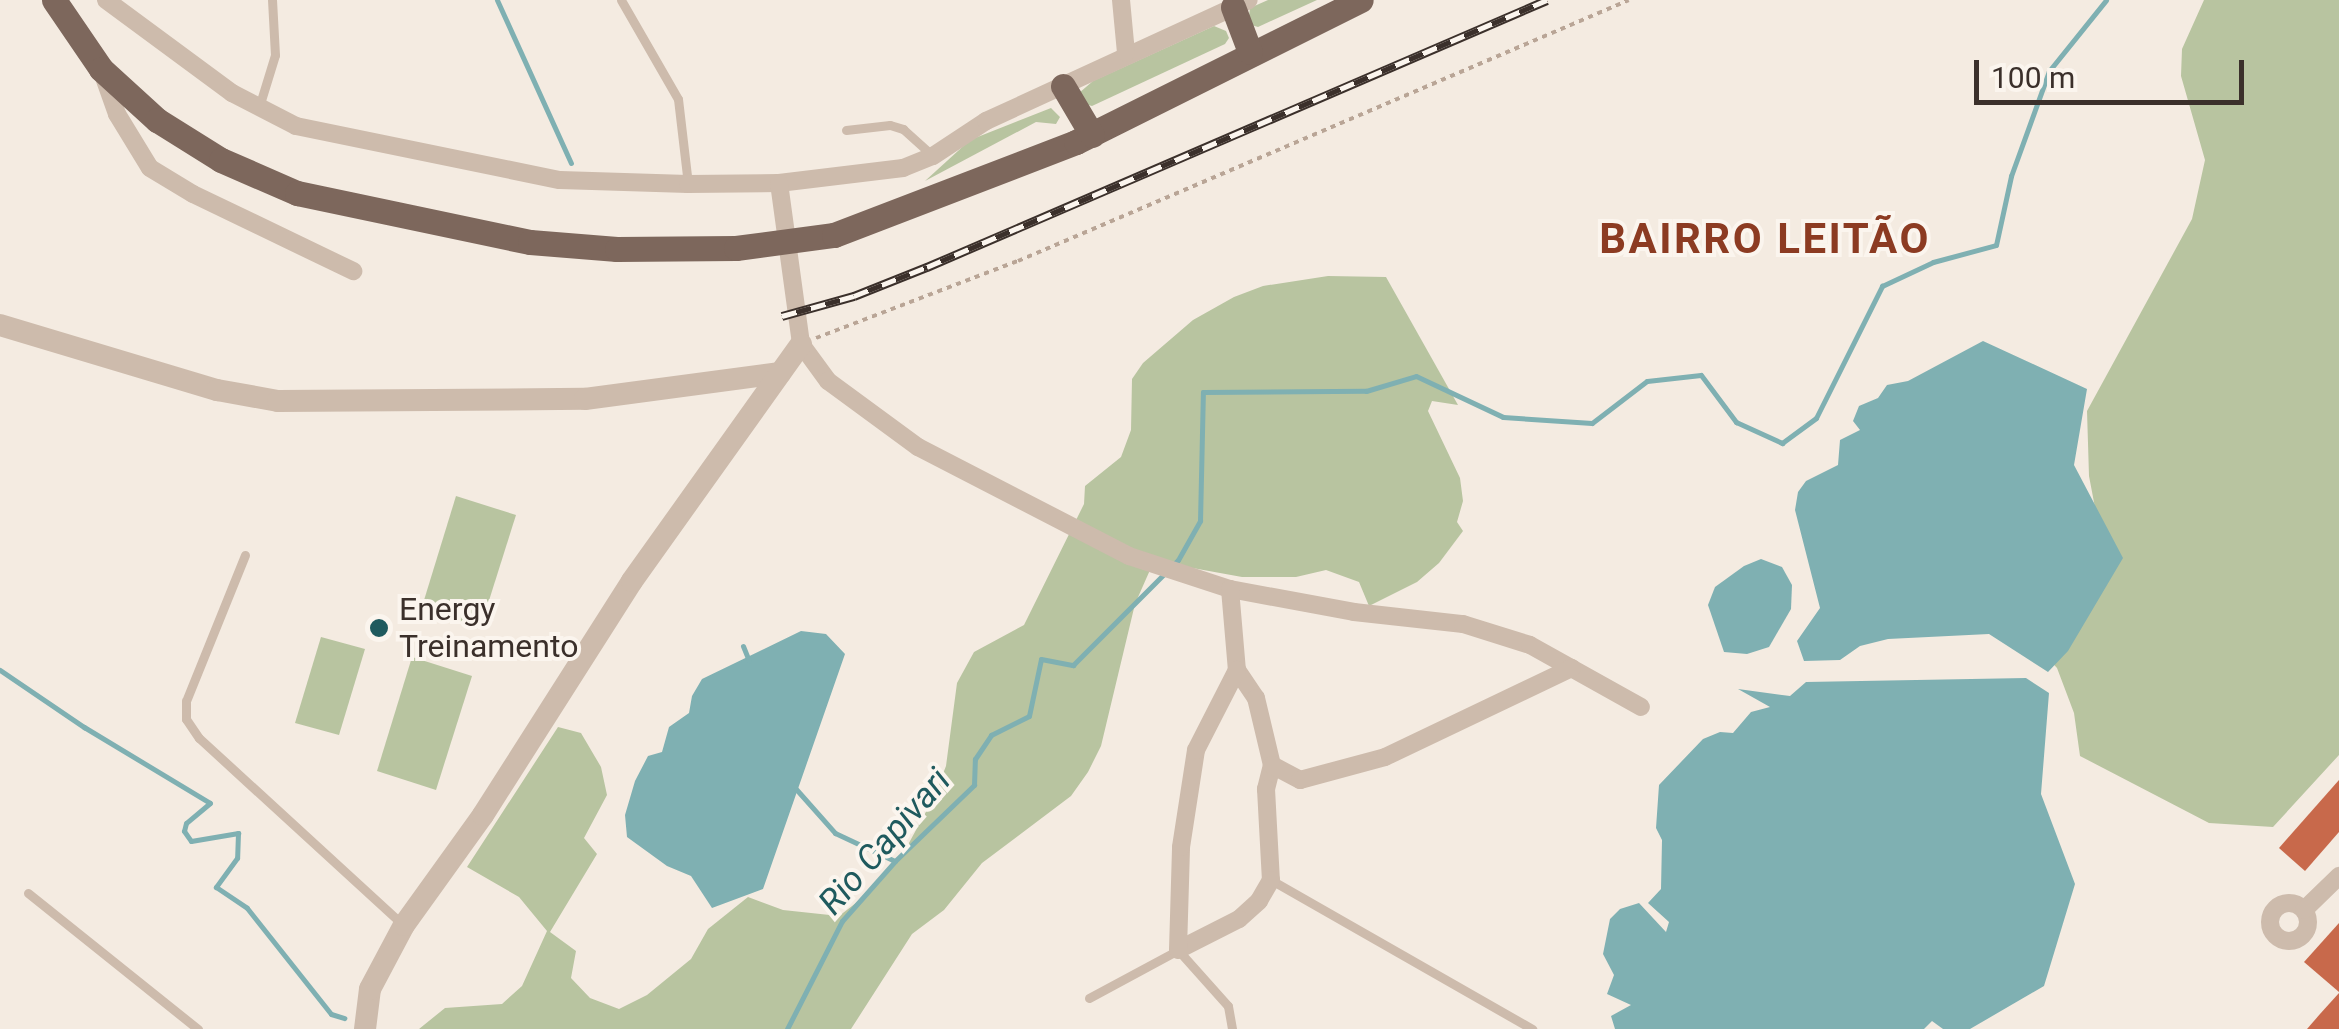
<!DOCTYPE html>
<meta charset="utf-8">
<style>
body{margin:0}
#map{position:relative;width:2339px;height:1029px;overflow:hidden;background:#f4ebe1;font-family:Roboto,sans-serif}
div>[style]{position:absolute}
.green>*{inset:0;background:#b8c4a0}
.water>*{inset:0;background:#7fb0b2}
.stream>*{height:5px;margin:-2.5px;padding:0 2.5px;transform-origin:2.5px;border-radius:2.5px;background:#7fb0b2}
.building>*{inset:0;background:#c8694b}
.path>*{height:4px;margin-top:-2px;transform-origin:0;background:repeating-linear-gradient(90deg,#b9a596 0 5px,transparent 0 10px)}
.service>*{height:9px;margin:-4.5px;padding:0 4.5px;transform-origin:4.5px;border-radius:4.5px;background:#cdbbac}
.minor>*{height:18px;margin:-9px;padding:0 9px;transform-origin:9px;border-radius:9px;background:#cdbbac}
.minor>.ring{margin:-9px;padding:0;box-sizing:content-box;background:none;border:18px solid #cdbbac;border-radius:50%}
.tertiary>*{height:22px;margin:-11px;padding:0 11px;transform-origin:11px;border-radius:11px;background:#cdbbac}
.primary>*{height:25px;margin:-12.5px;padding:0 12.5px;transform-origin:12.5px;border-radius:12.5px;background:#7d675c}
.rail>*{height:9px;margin-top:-4.5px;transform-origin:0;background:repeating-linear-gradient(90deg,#fbf5ee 0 15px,#3b302b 0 30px);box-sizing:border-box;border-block:2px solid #3b302b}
.dots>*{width:28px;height:28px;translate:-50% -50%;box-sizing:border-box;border:5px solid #fbf5ee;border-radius:50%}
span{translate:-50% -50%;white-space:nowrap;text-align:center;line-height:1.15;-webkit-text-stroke:8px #fbf5ee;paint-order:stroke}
.poi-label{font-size:32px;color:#3b302b}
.left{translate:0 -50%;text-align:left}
.water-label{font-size:35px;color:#1f5a5e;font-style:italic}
.district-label{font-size:42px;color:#8c3b22;font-weight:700;letter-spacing:2.5px}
.scale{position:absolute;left:1974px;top:60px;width:270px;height:45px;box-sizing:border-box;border:5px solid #3b302b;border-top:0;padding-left:12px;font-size:30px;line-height:35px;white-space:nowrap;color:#3b302b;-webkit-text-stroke:8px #fbf5ee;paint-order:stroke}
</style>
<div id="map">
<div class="green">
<div style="clip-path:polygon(1268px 0,1317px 0,1258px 27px,1248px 24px,1250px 8px)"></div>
<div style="clip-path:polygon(2204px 0,2339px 0,2339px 755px,2273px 827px,2209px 823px,2080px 756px,2074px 713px,2057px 668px,2037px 646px,2097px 518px,2089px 476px,2087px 411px,2192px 219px,2205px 160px,2181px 76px,2182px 49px)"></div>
<div style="clip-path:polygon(1214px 26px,1226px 31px,1229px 38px,1225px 44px,1092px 106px,1081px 103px,1079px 93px,1093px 81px)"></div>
<div style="clip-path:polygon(1051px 108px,1060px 117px,1056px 124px,1036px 122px,925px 181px,970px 140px)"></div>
<div style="clip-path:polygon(1328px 276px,1386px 277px,1458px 405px,1432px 401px,1428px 411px,1460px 478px,1463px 501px,1457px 522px,1463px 531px,1439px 563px,1417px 582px,1369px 606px,1359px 582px,1326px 570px,1296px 577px,1242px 577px,1165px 563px,1150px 570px,1135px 604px,1101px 746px,1088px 772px,1071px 796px,982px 863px,944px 910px,912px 934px,851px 1029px,419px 1029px,445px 1008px,502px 1004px,522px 986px,547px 931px,519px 897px,467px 867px,558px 727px,581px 733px,601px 767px,607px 795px,584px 838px,597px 854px,550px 932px,576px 951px,571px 978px,590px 998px,619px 1009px,647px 995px,691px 959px,708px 929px,748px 897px,783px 910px,839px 916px,865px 896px,904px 852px,933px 799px,946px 766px,957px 683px,974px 652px,1024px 625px,1084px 504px,1085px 486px,1121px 457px,1131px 430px,1132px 379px,1143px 363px,1193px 320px,1234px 297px,1263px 286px)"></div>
<div style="clip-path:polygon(456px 496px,516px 515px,480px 629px,421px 610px)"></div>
<div style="clip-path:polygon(321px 637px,365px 649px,339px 735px,295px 723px)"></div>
<div style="clip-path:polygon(412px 657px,472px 676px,436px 790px,377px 771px)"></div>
</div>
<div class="water">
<div style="clip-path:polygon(1983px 341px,2087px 389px,2074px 465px,2123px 558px,2068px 651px,2048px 672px,1989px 634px,1888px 639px,1860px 646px,1840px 660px,1804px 661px,1797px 641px,1820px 608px,1795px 510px,1798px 492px,1806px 481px,1838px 465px,1840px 440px,1860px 430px,1853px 421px,1859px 406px,1878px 398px,1887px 385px,1908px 381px)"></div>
<div style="clip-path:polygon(1761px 559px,1782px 567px,1792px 585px,1791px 609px,1769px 647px,1747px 654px,1724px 652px,1708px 605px,1715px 587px,1744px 566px)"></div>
<div style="clip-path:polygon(801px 631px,826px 634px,845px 654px,763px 889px,712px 908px,691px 876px,667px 866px,627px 837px,625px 815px,635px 781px,648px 756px,662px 752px,669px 727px,689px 713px,692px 696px,702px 679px)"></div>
<div style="clip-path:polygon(2026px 678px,2049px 693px,2041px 794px,2075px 884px,2044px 986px,1970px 1029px,1943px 1029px,1932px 1021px,1924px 1029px,1615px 1029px,1611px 1016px,1631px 1005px,1607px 994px,1614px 975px,1603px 954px,1610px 919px,1620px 909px,1639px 903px,1666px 932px,1669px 922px,1648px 903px,1661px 889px,1662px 840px,1656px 828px,1659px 785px,1703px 739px,1720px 732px,1733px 733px,1751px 712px,1770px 707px,1738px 689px,1790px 696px,1806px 682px)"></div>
</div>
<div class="stream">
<div style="left:497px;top:0;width:179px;rotate:65.6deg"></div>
<div style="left:743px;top:646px;width:16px;rotate:68deg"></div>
<div style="left:0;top:670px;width:102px;rotate:34.2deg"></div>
<div style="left:84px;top:727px;width:147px;rotate:31.1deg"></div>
<div style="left:210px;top:803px;width:31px;rotate:140deg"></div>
<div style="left:186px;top:823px;width:8px;rotate:104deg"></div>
<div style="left:184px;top:831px;width:12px;rotate:55deg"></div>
<div style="left:191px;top:841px;width:48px;rotate:-9.7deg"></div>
<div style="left:238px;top:833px;width:25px;rotate:92deg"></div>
<div style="left:237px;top:858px;width:36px;rotate:126deg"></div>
<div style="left:216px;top:887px;width:37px;rotate:34deg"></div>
<div style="left:247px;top:908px;width:135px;rotate:51.6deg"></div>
<div style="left:331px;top:1014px;width:14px;rotate:17deg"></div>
<div style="left:796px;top:789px;width:59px;rotate:48.4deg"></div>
<div style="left:835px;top:833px;width:66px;rotate:25deg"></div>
<div style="left:787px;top:1029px;width:121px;rotate:-63deg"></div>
<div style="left:842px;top:921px;width:80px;rotate:-48.5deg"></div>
<div style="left:895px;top:861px;width:110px;rotate:-43.9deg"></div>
<div style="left:974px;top:785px;width:26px;rotate:-88deg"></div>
<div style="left:975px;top:759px;width:29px;rotate:-56deg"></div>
<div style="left:991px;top:735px;width:42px;rotate:-26.6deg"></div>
<div style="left:1029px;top:716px;width:58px;rotate:-78.1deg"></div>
<div style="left:1041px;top:659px;width:33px;rotate:11deg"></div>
<div style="left:1073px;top:665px;width:148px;rotate:-45deg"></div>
<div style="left:1178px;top:560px;width:45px;rotate:-60.6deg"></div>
<div style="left:1200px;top:521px;width:129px;rotate:-88.7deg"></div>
<div style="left:1203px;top:392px;width:163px;rotate:-0.4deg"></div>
<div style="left:1366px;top:391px;width:52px;rotate:-16.7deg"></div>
<div style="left:1416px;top:376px;width:96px;rotate:25.2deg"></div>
<div style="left:1503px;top:417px;width:89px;rotate:3.9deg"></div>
<div style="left:1592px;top:423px;width:69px;rotate:-37.4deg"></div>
<div style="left:1647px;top:381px;width:54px;rotate:-6.3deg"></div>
<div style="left:1701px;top:375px;width:59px;rotate:53.3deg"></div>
<div style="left:1736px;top:422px;width:51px;rotate:24.5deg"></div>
<div style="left:1782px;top:443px;width:42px;rotate:-36.3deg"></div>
<div style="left:1816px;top:418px;width:148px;rotate:-63.4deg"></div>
<div style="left:1882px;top:286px;width:56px;rotate:-25.2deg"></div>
<div style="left:1933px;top:262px;width:65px;rotate:-15.1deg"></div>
<div style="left:1996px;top:245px;width:71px;rotate:-77.7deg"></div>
<div style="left:2011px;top:176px;width:112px;rotate:-70.1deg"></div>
<div style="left:2049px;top:71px;width:91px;rotate:-51.2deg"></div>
</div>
<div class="building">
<div style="clip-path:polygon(2339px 780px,2339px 832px,2305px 871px,2279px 848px)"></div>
<div style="clip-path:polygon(2339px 923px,2339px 992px,2304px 962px)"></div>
<div style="clip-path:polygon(2339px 993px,2339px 1029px,2307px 1029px,2320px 1014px)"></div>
</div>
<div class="path">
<div style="left:816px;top:338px;width:216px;rotate:-20.9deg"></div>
<div style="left:1018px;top:261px;width:664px;rotate:-23.13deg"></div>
</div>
<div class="service">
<div style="left:621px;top:0;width:114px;rotate:60.1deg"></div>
<div style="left:678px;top:99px;width:86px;rotate:83.3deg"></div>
<div style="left:259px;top:107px;width:54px;rotate:-72.9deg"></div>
<div style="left:275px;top:55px;width:55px;rotate:-93.1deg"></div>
<div style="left:846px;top:130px;width:44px;rotate:-6.5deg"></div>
<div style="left:890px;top:125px;width:14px;rotate:17deg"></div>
<div style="left:903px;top:129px;width:40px;rotate:42deg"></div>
<div style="left:245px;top:555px;width:157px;rotate:112deg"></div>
<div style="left:186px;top:701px;width:18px;rotate:90deg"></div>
<div style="left:186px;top:719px;width:23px;rotate:56deg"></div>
<div style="left:199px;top:738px;width:275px;rotate:42.5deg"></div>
<div style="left:1271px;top:880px;width:301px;rotate:29.7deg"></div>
<div style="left:28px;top:893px;width:218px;rotate:38.7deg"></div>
<div style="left:1089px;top:998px;width:101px;rotate:-28.3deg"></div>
<div style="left:1178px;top:950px;width:75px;rotate:48.2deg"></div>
<div style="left:1228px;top:1006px;width:23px;rotate:80deg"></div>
</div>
<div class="minor">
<div style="left:106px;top:0;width:157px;rotate:36.4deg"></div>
<div style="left:232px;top:93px;width:72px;rotate:27.3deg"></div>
<div style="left:296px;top:126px;width:269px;rotate:11.6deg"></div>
<div style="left:560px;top:180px;width:128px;rotate:1.8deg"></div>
<div style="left:688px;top:184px;width:91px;rotate:-0.6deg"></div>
<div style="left:779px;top:183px;width:125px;rotate:-6.9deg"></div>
<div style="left:903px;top:168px;width:32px;rotate:-22deg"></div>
<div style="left:933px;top:156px;width:64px;rotate:-33.4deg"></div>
<div style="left:986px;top:121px;width:289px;rotate:-24.7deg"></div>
<div style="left:1121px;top:0;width:53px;rotate:84.6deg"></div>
<div style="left:101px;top:69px;width:48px;rotate:70.4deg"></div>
<div style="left:117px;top:114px;width:63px;rotate:58.6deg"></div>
<div style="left:150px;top:168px;width:50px;rotate:31.2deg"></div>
<div style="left:193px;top:194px;width:178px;rotate:25.7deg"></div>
<div style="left:779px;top:183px;width:162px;rotate:82.2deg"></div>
<div style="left:801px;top:344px;width:46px;rotate:53.9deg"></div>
<div style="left:828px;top:381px;width:112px;rotate:36.3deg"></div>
<div style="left:918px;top:447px;width:237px;rotate:27.3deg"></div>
<div style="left:1129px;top:556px;width:106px;rotate:18.1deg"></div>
<div style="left:1230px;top:589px;width:126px;rotate:10.5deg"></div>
<div style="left:1354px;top:612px;width:110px;rotate:6.3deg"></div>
<div style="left:1463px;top:624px;width:70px;rotate:17.4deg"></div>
<div style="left:1530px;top:645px;width:127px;rotate:29.2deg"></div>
<div style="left:1230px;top:589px;width:81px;rotate:85.1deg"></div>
<div style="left:1237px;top:670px;width:34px;rotate:56deg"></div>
<div style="left:1256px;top:698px;width:69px;rotate:76.6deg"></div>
<div style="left:1272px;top:765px;width:25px;rotate:104deg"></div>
<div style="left:1266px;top:789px;width:91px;rotate:86.9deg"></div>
<div style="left:1271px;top:880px;width:24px;rotate:120deg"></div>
<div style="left:1259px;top:901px;width:27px;rotate:138deg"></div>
<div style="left:1239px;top:919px;width:68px;rotate:153.1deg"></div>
<div style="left:1178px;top:950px;width:103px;rotate:-88.3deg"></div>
<div style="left:1181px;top:847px;width:98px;rotate:-81.2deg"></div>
<div style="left:1196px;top:750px;width:90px;rotate:-62.9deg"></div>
<div style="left:1272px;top:765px;width:32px;rotate:28deg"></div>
<div style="left:1300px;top:780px;width:88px;rotate:-15.1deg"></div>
<div style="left:1385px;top:757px;width:207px;rotate:-25.5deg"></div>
<div class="ring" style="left:2270px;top:903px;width:20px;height:20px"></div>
<div style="left:2304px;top:910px;width:49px;rotate:-44.2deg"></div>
</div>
<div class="tertiary">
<div style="left:0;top:325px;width:227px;rotate:16.7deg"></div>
<div style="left:217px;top:390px;width:62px;rotate:10.2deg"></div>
<div style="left:278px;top:401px;width:307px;rotate:-0.4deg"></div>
<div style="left:585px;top:399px;width:197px;rotate:-7.6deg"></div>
<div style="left:365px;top:1029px;width:40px;rotate:-82.9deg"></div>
<div style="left:370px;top:989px;width:72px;rotate:-62deg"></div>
<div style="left:404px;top:925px;width:135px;rotate:-54.3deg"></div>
<div style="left:483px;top:815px;width:277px;rotate:-57.5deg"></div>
<div style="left:632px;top:581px;width:291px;rotate:-54.5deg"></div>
</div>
<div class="primary">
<div style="left:54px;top:0;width:83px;rotate:55.7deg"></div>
<div style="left:101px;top:69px;width:76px;rotate:42.3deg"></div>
<div style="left:157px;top:120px;width:75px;rotate:32deg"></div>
<div style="left:221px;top:160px;width:83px;rotate:23.5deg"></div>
<div style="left:297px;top:193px;width:238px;rotate:11.9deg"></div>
<div style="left:530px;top:242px;width:87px;rotate:4.6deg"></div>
<div style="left:617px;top:249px;width:119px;rotate:-0.5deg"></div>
<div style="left:736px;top:248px;width:99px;rotate:-7.6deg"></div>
<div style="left:834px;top:235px;width:259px;rotate:-21deg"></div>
<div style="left:1076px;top:142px;width:318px;rotate:-26.5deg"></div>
<div style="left:1233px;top:7px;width:48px;rotate:69.3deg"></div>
<div style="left:1063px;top:86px;width:57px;rotate:59.4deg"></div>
</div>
<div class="rail">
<div style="left:782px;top:316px;width:75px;rotate:-15.5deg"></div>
<div style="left:854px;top:296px;width:79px;rotate:-21.7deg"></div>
<div style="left:927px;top:267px;width:675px;rotate:-23.3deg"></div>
</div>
<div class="dots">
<div style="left:379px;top:628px;background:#1f5a5e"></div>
</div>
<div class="poi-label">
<span class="left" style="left:399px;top:628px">Energy<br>Treinamento</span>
</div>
<div class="water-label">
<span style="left:885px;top:842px;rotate:-49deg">Rio Capivari</span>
</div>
<div class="district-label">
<span style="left:1765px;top:239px">BAIRRO LEITÃO</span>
</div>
<div class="scale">100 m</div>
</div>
